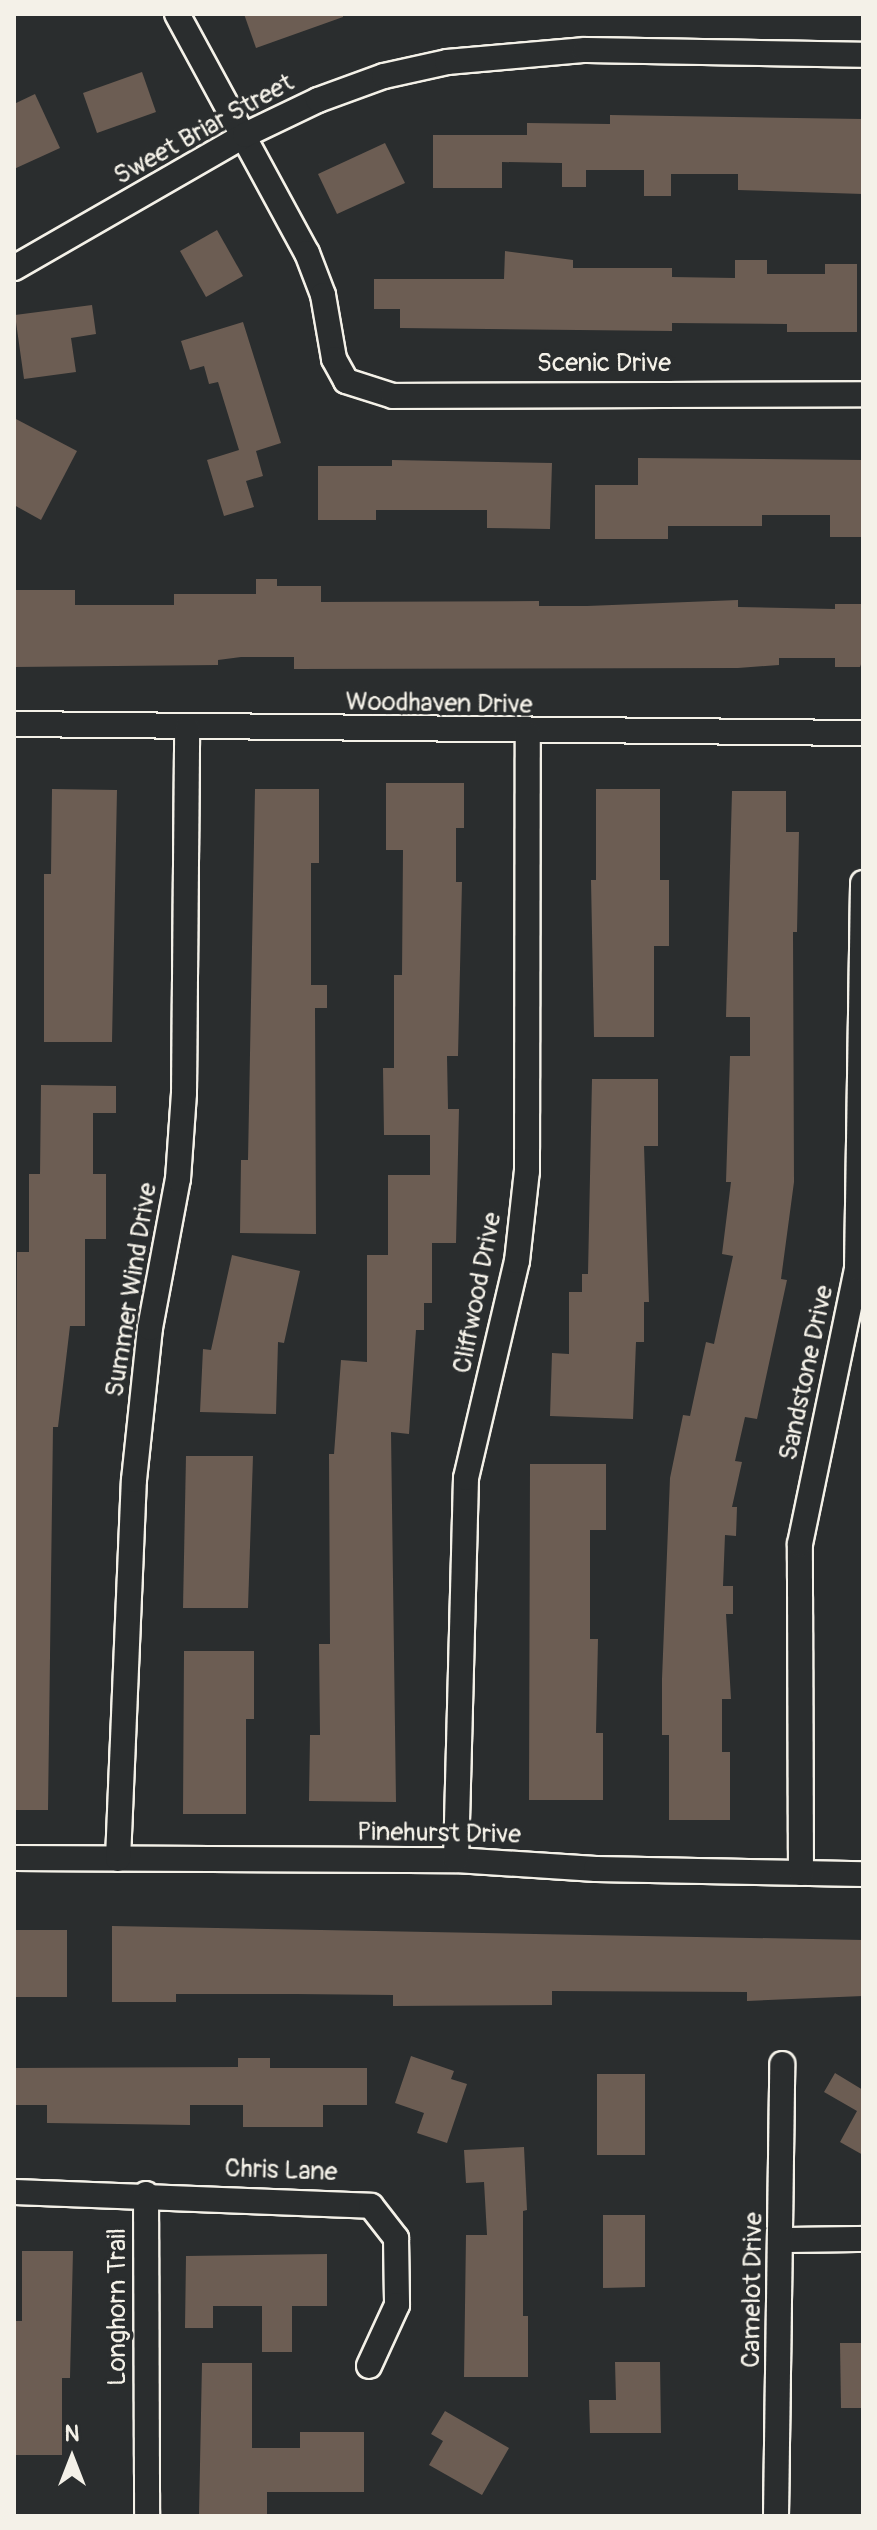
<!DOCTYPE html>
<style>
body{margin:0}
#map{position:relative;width:877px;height:2530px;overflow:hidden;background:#2a2d2e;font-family:Pangolin,sans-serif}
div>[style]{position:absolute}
.building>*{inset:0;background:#6c5d53}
.roads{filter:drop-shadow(2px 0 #f4f1e8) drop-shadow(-2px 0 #f4f1e8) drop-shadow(0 2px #f4f1e8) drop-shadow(0 -2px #f4f1e8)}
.street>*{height:24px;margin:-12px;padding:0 12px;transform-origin:12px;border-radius:12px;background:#2a2d2e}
span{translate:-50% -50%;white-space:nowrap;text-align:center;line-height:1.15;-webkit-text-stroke:7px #2a2d2e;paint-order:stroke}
.street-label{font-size:26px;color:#f4f1e8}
.frame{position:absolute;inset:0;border:16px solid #f4f1e8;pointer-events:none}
.north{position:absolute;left:32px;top:2418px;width:80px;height:80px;-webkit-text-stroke:6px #2a2d2e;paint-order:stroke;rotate:0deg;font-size:22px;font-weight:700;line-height:32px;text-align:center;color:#f4f1e8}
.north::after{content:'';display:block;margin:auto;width:28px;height:36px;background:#f4f1e8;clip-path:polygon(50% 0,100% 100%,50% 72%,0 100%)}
</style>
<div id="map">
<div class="building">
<div style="clip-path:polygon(244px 14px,343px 14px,343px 17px,256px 48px)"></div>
<div style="clip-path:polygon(142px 72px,156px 112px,97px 133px,83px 93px)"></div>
<div style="clip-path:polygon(35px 94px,60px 148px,14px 169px,14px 104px)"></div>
<div style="clip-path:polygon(610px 115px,863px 119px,863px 194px,738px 190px,738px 174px,671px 174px,671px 196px,644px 196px,644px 170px,586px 170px,586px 187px,562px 187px,562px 163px,502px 162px,502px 188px,433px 188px,433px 135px,527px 135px,527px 123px,610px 124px)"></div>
<div style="clip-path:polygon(385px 143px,405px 183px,337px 214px,318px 174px)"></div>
<div style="clip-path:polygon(217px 230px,243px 276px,206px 297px,180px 251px)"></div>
<div style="clip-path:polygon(505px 251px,573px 260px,573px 268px,672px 268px,672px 277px,735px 278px,735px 260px,767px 260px,767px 274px,825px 274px,825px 264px,857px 264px,857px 332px,787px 332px,787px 324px,672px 323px,672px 331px,400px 328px,400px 309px,374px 309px,374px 279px,504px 279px)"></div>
<div style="clip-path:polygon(92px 305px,96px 334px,71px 338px,76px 372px,24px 379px,15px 315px)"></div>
<div style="clip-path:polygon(243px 322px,281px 443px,256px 451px,263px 476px,246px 481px,254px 507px,224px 516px,207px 460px,239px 450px,218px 382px,209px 384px,204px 366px,190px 370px,181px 341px)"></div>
<div style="clip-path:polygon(14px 418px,77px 451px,41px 520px,14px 505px)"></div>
<div style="clip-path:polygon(638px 458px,863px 460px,863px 537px,830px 537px,830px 515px,762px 515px,762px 526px,668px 526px,668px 539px,595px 539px,595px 485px,638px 485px)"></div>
<div style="clip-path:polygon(392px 460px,552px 463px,550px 529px,487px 528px,487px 510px,376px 510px,376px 520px,318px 520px,318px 466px,392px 466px)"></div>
<div style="clip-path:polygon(256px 579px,277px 579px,277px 586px,321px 586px,321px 602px,539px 601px,539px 606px,587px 606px,738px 600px,738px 607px,835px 609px,835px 604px,863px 604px,863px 659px,860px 667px,835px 667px,835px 658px,779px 658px,779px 665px,738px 668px,294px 669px,294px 657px,241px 657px,218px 660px,218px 665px,14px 667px,14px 590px,75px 590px,75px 605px,174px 605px,174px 594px,256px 594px)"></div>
<div style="clip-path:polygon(386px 783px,464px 783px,464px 828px,456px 828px,456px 882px,462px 882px,458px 1056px,447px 1056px,448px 1109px,459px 1109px,456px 1243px,432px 1243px,432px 1303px,424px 1303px,424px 1330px,416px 1330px,409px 1434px,391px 1432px,396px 1802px,309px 1801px,310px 1735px,320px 1735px,319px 1644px,330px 1644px,329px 1454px,334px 1454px,341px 1360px,367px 1362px,367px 1255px,388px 1255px,388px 1175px,430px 1175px,430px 1135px,384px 1135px,383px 1068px,394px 1068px,394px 975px,402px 975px,403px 850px,386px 850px)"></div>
<div style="clip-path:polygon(52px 789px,117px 790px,112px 1042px,44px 1042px,44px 874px,51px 874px)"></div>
<div style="clip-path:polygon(255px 789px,319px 789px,319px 863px,311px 863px,311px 985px,327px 985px,327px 1008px,315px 1008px,316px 1234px,240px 1233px,241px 1160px,248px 1160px)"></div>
<div style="clip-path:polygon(596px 789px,660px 789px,660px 880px,669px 880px,669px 946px,654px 946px,654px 1037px,594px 1037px,591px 880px,596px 880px)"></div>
<div style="clip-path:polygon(732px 791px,786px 791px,786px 832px,799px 832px,797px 932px,793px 932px,794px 1182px,781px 1279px,787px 1280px,757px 1419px,745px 1417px,735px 1461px,742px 1462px,732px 1507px,737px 1507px,736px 1536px,725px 1535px,723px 1586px,733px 1586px,733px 1614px,726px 1614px,731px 1699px,722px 1699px,722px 1752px,730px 1752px,730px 1820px,669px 1820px,669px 1735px,662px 1735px,662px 1679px,670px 1478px,683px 1415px,690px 1416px,706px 1342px,714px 1344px,733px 1256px,722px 1254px,731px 1182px,726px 1182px,730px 1056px,750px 1056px,750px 1017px,726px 1017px)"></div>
<div style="clip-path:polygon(592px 1079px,658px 1079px,658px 1146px,644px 1146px,649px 1302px,644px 1302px,644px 1342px,636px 1342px,633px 1419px,550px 1416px,552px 1353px,569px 1354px,569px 1292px,582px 1292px,582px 1274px,588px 1274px)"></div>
<div style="clip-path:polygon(41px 1085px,116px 1086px,116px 1113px,93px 1113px,93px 1174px,106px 1174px,106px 1239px,85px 1239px,85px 1326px,70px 1326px,58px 1427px,53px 1427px,48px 1810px,14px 1810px,17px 1252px,29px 1252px,29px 1174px,40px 1174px)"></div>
<div style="clip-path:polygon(232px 1255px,300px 1271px,284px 1343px,278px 1342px,276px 1414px,200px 1412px,203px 1349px,211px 1350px)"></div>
<div style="clip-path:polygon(186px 1456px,253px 1456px,248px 1608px,183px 1608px)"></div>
<div style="clip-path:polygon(530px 1464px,606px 1464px,606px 1530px,590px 1530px,590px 1639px,598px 1639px,596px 1733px,603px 1733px,603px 1800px,529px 1800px)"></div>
<div style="clip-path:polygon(184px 1651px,254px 1651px,254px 1719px,246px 1719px,246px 1814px,183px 1814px)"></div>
<div style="clip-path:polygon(112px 1926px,863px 1940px,863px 1996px,747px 2001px,747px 1992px,552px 1991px,552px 2005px,393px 2006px,393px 1995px,296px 1994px,176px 1994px,176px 2002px,112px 2002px)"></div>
<div style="clip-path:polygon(14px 1930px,67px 1930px,67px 1997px,14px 1997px)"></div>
<div style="clip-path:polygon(411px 2056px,454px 2071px,451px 2079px,467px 2084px,447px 2143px,417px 2133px,424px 2113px,395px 2103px)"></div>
<div style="clip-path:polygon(238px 2058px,270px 2058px,270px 2068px,367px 2068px,367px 2105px,323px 2105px,323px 2127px,243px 2127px,243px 2105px,190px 2105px,190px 2125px,47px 2123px,47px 2105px,14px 2105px,14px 2068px,238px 2067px)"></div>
<div style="clip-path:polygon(835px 2073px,863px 2090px,863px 2155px,840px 2142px,857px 2111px,824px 2092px)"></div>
<div style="clip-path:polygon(597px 2074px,645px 2074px,645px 2155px,597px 2155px)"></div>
<div style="clip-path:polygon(524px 2147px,527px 2210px,523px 2211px,523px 2316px,528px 2316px,528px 2377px,464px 2377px,466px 2235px,487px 2235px,484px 2182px,466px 2183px,464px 2150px)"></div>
<div style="clip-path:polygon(603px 2215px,645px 2215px,645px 2287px,603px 2288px)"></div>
<div style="clip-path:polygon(22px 2251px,73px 2251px,70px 2378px,62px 2378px,62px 2455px,14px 2455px,14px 2321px,22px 2321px)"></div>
<div style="clip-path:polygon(327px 2254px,327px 2306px,292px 2306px,292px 2352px,262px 2352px,262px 2306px,213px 2306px,213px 2328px,185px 2328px,186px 2256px)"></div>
<div style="clip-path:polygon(840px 2343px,863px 2343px,863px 2408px,841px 2408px)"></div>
<div style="clip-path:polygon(615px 2362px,660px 2362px,661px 2433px,590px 2433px,589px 2400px,616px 2400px)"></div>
<div style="clip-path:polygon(202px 2363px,252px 2363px,252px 2448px,300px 2448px,300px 2432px,364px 2432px,364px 2492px,267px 2492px,267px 2515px,199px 2515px)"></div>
<div style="clip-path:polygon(445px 2411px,509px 2448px,482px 2495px,429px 2465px,443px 2441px,431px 2434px)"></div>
</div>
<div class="roads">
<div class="street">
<div style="left:177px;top:14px;width:272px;rotate:61.5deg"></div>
<div style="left:307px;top:253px;width:45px;rotate:69.1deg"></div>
<div style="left:323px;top:295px;width:65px;rotate:80.2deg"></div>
<div style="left:334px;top:359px;width:25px;rotate:61deg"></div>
<div style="left:346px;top:381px;width:49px;rotate:17.7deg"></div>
<div style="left:393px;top:396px;width:470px;rotate:-0.2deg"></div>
<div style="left:14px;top:268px;width:267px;rotate:-29.9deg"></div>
<div style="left:245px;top:135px;width:81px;rotate:-25.6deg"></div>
<div style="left:318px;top:100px;width:70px;rotate:-20deg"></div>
<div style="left:384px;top:76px;width:65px;rotate:-12.5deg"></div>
<div style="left:447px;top:62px;width:139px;rotate:-5deg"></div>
<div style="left:585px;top:50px;width:278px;rotate:1deg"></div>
<div style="left:14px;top:724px;width:849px;rotate:0.61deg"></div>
<div style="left:14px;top:1858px;width:442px;rotate:0.3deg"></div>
<div style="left:456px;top:1860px;width:140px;rotate:3.7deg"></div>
<div style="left:596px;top:1869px;width:267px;rotate:1.1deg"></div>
<div style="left:118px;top:1859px;width:379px;rotate:-87.6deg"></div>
<div style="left:134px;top:1480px;width:153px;rotate:-84deg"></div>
<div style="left:150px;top:1328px;width:152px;rotate:-79.4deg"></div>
<div style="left:178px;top:1179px;width:86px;rotate:-86deg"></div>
<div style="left:184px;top:1093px;width:364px;rotate:-89.5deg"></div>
<div style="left:456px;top:1860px;width:382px;rotate:-88.5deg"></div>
<div style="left:466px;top:1478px;width:223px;rotate:-76.8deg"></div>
<div style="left:517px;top:1261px;width:91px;rotate:-83.7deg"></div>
<div style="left:527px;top:1171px;width:437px;rotate:-89.9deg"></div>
<div style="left:801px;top:1873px;width:329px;rotate:-90.2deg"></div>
<div style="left:800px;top:1544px;width:282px;rotate:-78.3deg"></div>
<div style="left:857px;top:1268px;width:385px;rotate:-89.1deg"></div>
<div style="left:14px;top:2192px;width:357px;rotate:2.2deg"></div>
<div style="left:371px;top:2206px;width:41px;rotate:52deg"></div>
<div style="left:396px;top:2238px;width:67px;rotate:89.1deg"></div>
<div style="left:397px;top:2305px;width:67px;rotate:114.7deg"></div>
<div style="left:146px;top:2194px;width:322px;rotate:89.8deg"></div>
<div style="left:782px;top:2240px;width:81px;rotate:-0.7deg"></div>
<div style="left:776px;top:2516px;width:452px;rotate:-89.2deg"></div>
</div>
</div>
<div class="street-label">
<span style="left:204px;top:130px;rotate:-29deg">Sweet Briar Street</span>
<span style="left:604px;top:364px">Scenic Drive</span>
<span style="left:439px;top:704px;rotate:1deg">Woodhaven Drive</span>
<span style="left:132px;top:1290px;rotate:-81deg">Summer Wind Drive</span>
<span style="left:478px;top:1293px;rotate:-79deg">Cliffwood Drive</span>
<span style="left:807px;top:1373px;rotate:-78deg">Sandstone Drive</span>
<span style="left:439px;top:1834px;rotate:1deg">Pinehurst Drive</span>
<span style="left:281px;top:2171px;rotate:2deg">Chris Lane</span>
<span style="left:753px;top:2290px;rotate:-89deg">Camelot Drive</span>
<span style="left:118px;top:2307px;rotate:-90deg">Longhorn Trail</span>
</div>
<div class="frame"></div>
<div class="north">N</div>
</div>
